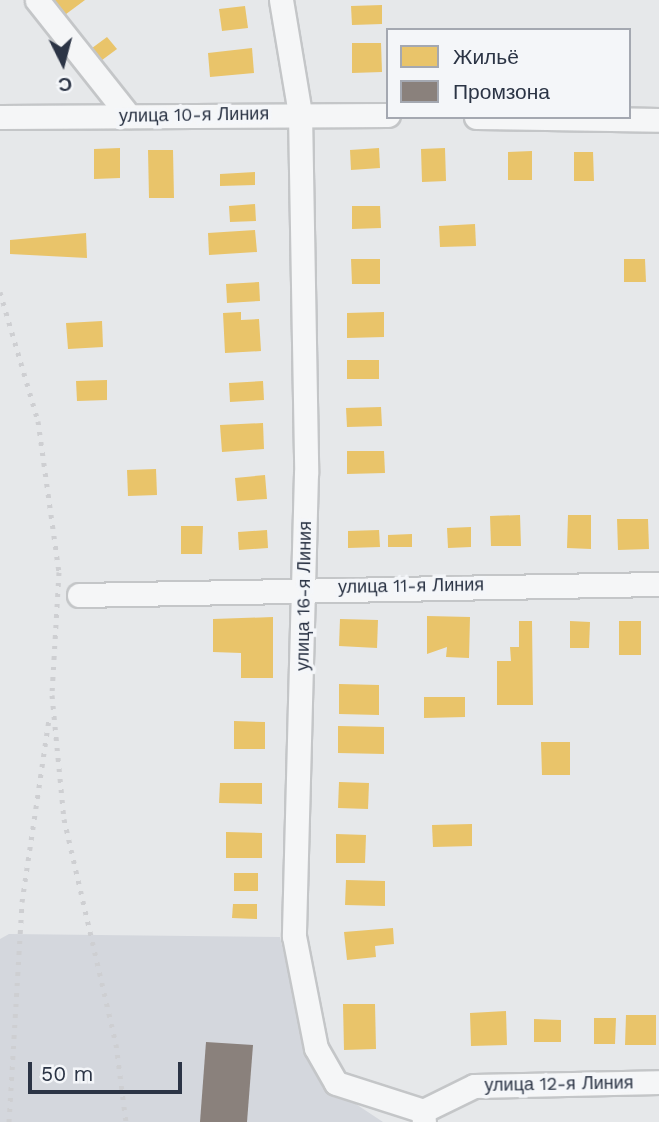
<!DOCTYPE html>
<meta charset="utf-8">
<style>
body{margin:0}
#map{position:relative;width:659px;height:1122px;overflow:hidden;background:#e6e8ea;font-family:"Work Sans",sans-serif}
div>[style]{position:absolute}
.built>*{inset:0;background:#d4d7dd}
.homes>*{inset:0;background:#e9c46a}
.industry>*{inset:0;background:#8a817c}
.roads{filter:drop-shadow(2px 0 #c4c6c8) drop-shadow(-2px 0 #c4c6c8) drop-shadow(0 2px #c4c6c8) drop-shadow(0 -2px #c4c6c8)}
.minor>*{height:23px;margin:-11.5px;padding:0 11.5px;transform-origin:11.5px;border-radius:11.5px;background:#f5f6f7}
.rail>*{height:5px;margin-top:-2.5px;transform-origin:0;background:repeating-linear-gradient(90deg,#cecfd2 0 3.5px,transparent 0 10.5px)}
span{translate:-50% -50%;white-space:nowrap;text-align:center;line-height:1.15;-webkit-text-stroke:7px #f4f6f9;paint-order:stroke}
.street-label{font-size:18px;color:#2b3445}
.legend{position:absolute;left:386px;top:28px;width:245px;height:91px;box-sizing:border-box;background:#f4f6f9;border:2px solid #a4a8b1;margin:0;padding:9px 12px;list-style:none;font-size:21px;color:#2b3445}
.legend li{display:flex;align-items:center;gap:14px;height:35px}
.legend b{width:35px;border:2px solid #a4a8b1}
.north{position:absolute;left:28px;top:28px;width:70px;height:70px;-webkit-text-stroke:5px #f4f6f9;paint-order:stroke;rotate:174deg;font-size:19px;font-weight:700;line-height:28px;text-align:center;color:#2b3445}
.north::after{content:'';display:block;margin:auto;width:24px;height:32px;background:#2b3445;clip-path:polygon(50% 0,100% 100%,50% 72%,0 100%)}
.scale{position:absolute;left:28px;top:1062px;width:154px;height:32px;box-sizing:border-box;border:4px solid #2b3445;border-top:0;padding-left:9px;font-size:21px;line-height:24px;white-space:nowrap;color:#2b3445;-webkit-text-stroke:5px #f4f6f9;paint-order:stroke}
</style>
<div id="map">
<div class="built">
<div style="clip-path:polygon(9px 934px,280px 937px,305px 1040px,324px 1083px,383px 1122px,0 1122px,0 939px)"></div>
</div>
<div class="homes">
<div style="clip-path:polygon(51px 0,85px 0,58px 20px)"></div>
<div style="clip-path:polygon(382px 5px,382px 24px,352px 25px,351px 6px)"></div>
<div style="clip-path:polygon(245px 6px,248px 28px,222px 31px,219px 9px)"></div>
<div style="clip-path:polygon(107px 37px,117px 49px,94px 66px,84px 54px)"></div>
<div style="clip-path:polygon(352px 43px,381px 43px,382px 72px,352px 73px)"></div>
<div style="clip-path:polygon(252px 48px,254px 73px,210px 77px,208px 53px)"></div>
<div style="clip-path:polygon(120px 148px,120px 178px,94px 179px,94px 149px)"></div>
<div style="clip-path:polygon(379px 148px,380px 168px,351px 170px,350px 150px)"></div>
<div style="clip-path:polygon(445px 148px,446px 181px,422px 182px,421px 149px)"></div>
<div style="clip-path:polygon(148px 150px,173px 150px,174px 198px,149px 198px)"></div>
<div style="clip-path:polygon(532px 151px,532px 180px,508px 180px,508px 152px)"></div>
<div style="clip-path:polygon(574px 152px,593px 152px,594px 181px,574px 181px)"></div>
<div style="clip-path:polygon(255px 172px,255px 185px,220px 186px,220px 174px)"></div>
<div style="clip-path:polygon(255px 204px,256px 221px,230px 222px,229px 206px)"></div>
<div style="clip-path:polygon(352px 206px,380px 206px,381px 228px,352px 229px)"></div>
<div style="clip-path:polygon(475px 224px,476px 246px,440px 247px,439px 226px)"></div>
<div style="clip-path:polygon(255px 230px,257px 252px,209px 255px,208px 233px)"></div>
<div style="clip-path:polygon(86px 233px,87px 258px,10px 254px,10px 240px)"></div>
<div style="clip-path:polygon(351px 259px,380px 259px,380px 284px,352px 284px)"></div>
<div style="clip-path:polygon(624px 259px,645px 259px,646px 282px,624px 282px)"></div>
<div style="clip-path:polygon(259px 282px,260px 301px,227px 303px,226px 284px)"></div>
<div style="clip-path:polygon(241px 312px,241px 320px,259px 319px,261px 351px,225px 353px,223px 313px)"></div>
<div style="clip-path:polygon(384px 312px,384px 337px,347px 338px,347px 313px)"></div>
<div style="clip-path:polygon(102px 321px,103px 347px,68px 349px,66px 323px)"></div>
<div style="clip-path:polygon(347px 360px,379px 360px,379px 379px,347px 379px)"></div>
<div style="clip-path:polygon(107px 380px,107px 400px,77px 401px,76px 381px)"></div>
<div style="clip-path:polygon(263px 381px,264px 400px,230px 402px,229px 383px)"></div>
<div style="clip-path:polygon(381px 407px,382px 426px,347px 427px,346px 408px)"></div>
<div style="clip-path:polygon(263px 423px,264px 449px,222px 452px,220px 425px)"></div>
<div style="clip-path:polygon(347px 451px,384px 451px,385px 473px,347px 474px)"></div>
<div style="clip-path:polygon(156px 469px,157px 495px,128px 496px,127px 470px)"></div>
<div style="clip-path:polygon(265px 475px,267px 499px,237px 501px,235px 478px)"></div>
<div style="clip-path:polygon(520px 515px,521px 546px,491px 546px,490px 516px)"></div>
<div style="clip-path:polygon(568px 515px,591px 515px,591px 549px,567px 548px)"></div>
<div style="clip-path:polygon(617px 519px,648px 519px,649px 549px,618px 550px)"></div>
<div style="clip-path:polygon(181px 526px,203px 526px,202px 554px,181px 554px)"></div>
<div style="clip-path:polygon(471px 527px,471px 547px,448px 548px,447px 528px)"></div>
<div style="clip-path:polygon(267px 530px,268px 548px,239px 550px,238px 532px)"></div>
<div style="clip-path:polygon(379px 530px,380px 547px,348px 548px,348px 531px)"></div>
<div style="clip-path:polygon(412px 534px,412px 547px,388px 547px,388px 535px)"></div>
<div style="clip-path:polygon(427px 616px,470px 617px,469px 658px,446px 657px,447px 647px,427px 654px)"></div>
<div style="clip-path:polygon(273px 617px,273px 678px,241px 678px,241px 653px,213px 652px,213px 619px)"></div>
<div style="clip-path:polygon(340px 619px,378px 620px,377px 648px,339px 646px)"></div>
<div style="clip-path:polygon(519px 621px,532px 621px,533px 705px,497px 705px,497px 661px,511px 661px,510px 647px,519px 647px)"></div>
<div style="clip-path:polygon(570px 621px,590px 622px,589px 648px,570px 648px)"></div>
<div style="clip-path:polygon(619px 621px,641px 621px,641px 655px,619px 655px)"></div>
<div style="clip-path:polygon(339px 684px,379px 685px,379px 715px,339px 714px)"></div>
<div style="clip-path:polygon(424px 697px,465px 697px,465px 717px,424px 718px)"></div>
<div style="clip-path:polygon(234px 721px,265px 722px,265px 749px,234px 749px)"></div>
<div style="clip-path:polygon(338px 726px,384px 727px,384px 754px,338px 753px)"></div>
<div style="clip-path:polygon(541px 742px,570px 742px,570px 775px,542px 775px)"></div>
<div style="clip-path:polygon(339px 782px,369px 783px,368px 809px,338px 808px)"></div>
<div style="clip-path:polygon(220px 783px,262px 783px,262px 804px,219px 803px)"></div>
<div style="clip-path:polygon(472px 824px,472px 846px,433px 847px,432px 825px)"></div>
<div style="clip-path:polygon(226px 832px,262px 833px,262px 858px,226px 858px)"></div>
<div style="clip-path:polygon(336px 834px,366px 835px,365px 863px,336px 863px)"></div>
<div style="clip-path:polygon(234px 873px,258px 873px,258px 891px,234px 891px)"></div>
<div style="clip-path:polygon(346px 880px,385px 881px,385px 906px,345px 905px)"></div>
<div style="clip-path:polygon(233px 904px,257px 904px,257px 919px,232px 918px)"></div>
<div style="clip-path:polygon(393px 928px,394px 944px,375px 946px,376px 957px,347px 960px,344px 932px)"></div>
<div style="clip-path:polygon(343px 1004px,375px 1004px,376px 1049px,344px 1050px)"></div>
<div style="clip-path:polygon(506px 1011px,507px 1045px,471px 1046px,470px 1013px)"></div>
<div style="clip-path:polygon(626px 1015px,656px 1015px,656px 1045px,625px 1045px)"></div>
<div style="clip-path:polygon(594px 1018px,616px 1018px,615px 1044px,594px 1044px)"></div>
<div style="clip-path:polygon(534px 1019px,561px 1020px,561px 1042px,534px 1042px)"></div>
</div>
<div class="industry">
<div style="clip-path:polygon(206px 1042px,253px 1045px,247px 1122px,200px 1122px)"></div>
</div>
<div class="roads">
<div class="minor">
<div style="left:37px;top:0;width:148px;rotate:51.6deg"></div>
<div style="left:281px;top:0;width:115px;rotate:80.5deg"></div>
<div style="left:300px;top:113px;width:360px;rotate:89deg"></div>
<div style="left:306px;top:473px;width:463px;rotate:91.5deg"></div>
<div style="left:294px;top:936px;width:114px;rotate:78.9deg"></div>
<div style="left:316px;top:1048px;width:40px;rotate:60.3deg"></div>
<div style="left:336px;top:1083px;width:91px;rotate:17.8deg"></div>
<div style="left:423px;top:1111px;width:11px;rotate:85deg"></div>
<div style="left:0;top:117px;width:388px;rotate:-0.3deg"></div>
<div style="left:476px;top:117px;width:183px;rotate:0.9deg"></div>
<div style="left:79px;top:595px;width:580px;rotate:-1.09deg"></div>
<div style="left:423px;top:1111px;width:57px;rotate:-26.1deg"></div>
<div style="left:474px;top:1086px;width:185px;rotate:-1.2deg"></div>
</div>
</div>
<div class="rail">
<div style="left:0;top:292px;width:134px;rotate:73.6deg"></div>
<div style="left:38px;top:421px;width:152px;rotate:82.1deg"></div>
<div style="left:59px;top:572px;width:123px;rotate:93.3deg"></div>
<div style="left:52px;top:695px;width:125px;rotate:84.5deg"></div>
<div style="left:64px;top:819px;width:231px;rotate:77deg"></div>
<div style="left:116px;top:1044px;width:79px;rotate:82.7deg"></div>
<div style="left:9px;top:1122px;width:220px;rotate:-86.6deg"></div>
<div style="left:22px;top:902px;width:185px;rotate:-81.6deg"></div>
</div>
<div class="street-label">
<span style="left:194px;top:115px;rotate:-1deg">улица 10-я Линия</span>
<span style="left:411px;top:586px;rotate:-1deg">улица 11-я Линия</span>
<span style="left:304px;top:596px;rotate:-89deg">улица 16-я Линия</span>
<span style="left:559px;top:1084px;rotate:-1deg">улица 12-я Линия</span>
</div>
<ul class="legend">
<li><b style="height:19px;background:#e9c46a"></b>Жильё</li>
<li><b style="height:19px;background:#8a817c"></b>Промзона</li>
</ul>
<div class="north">С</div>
<div class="scale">50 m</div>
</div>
